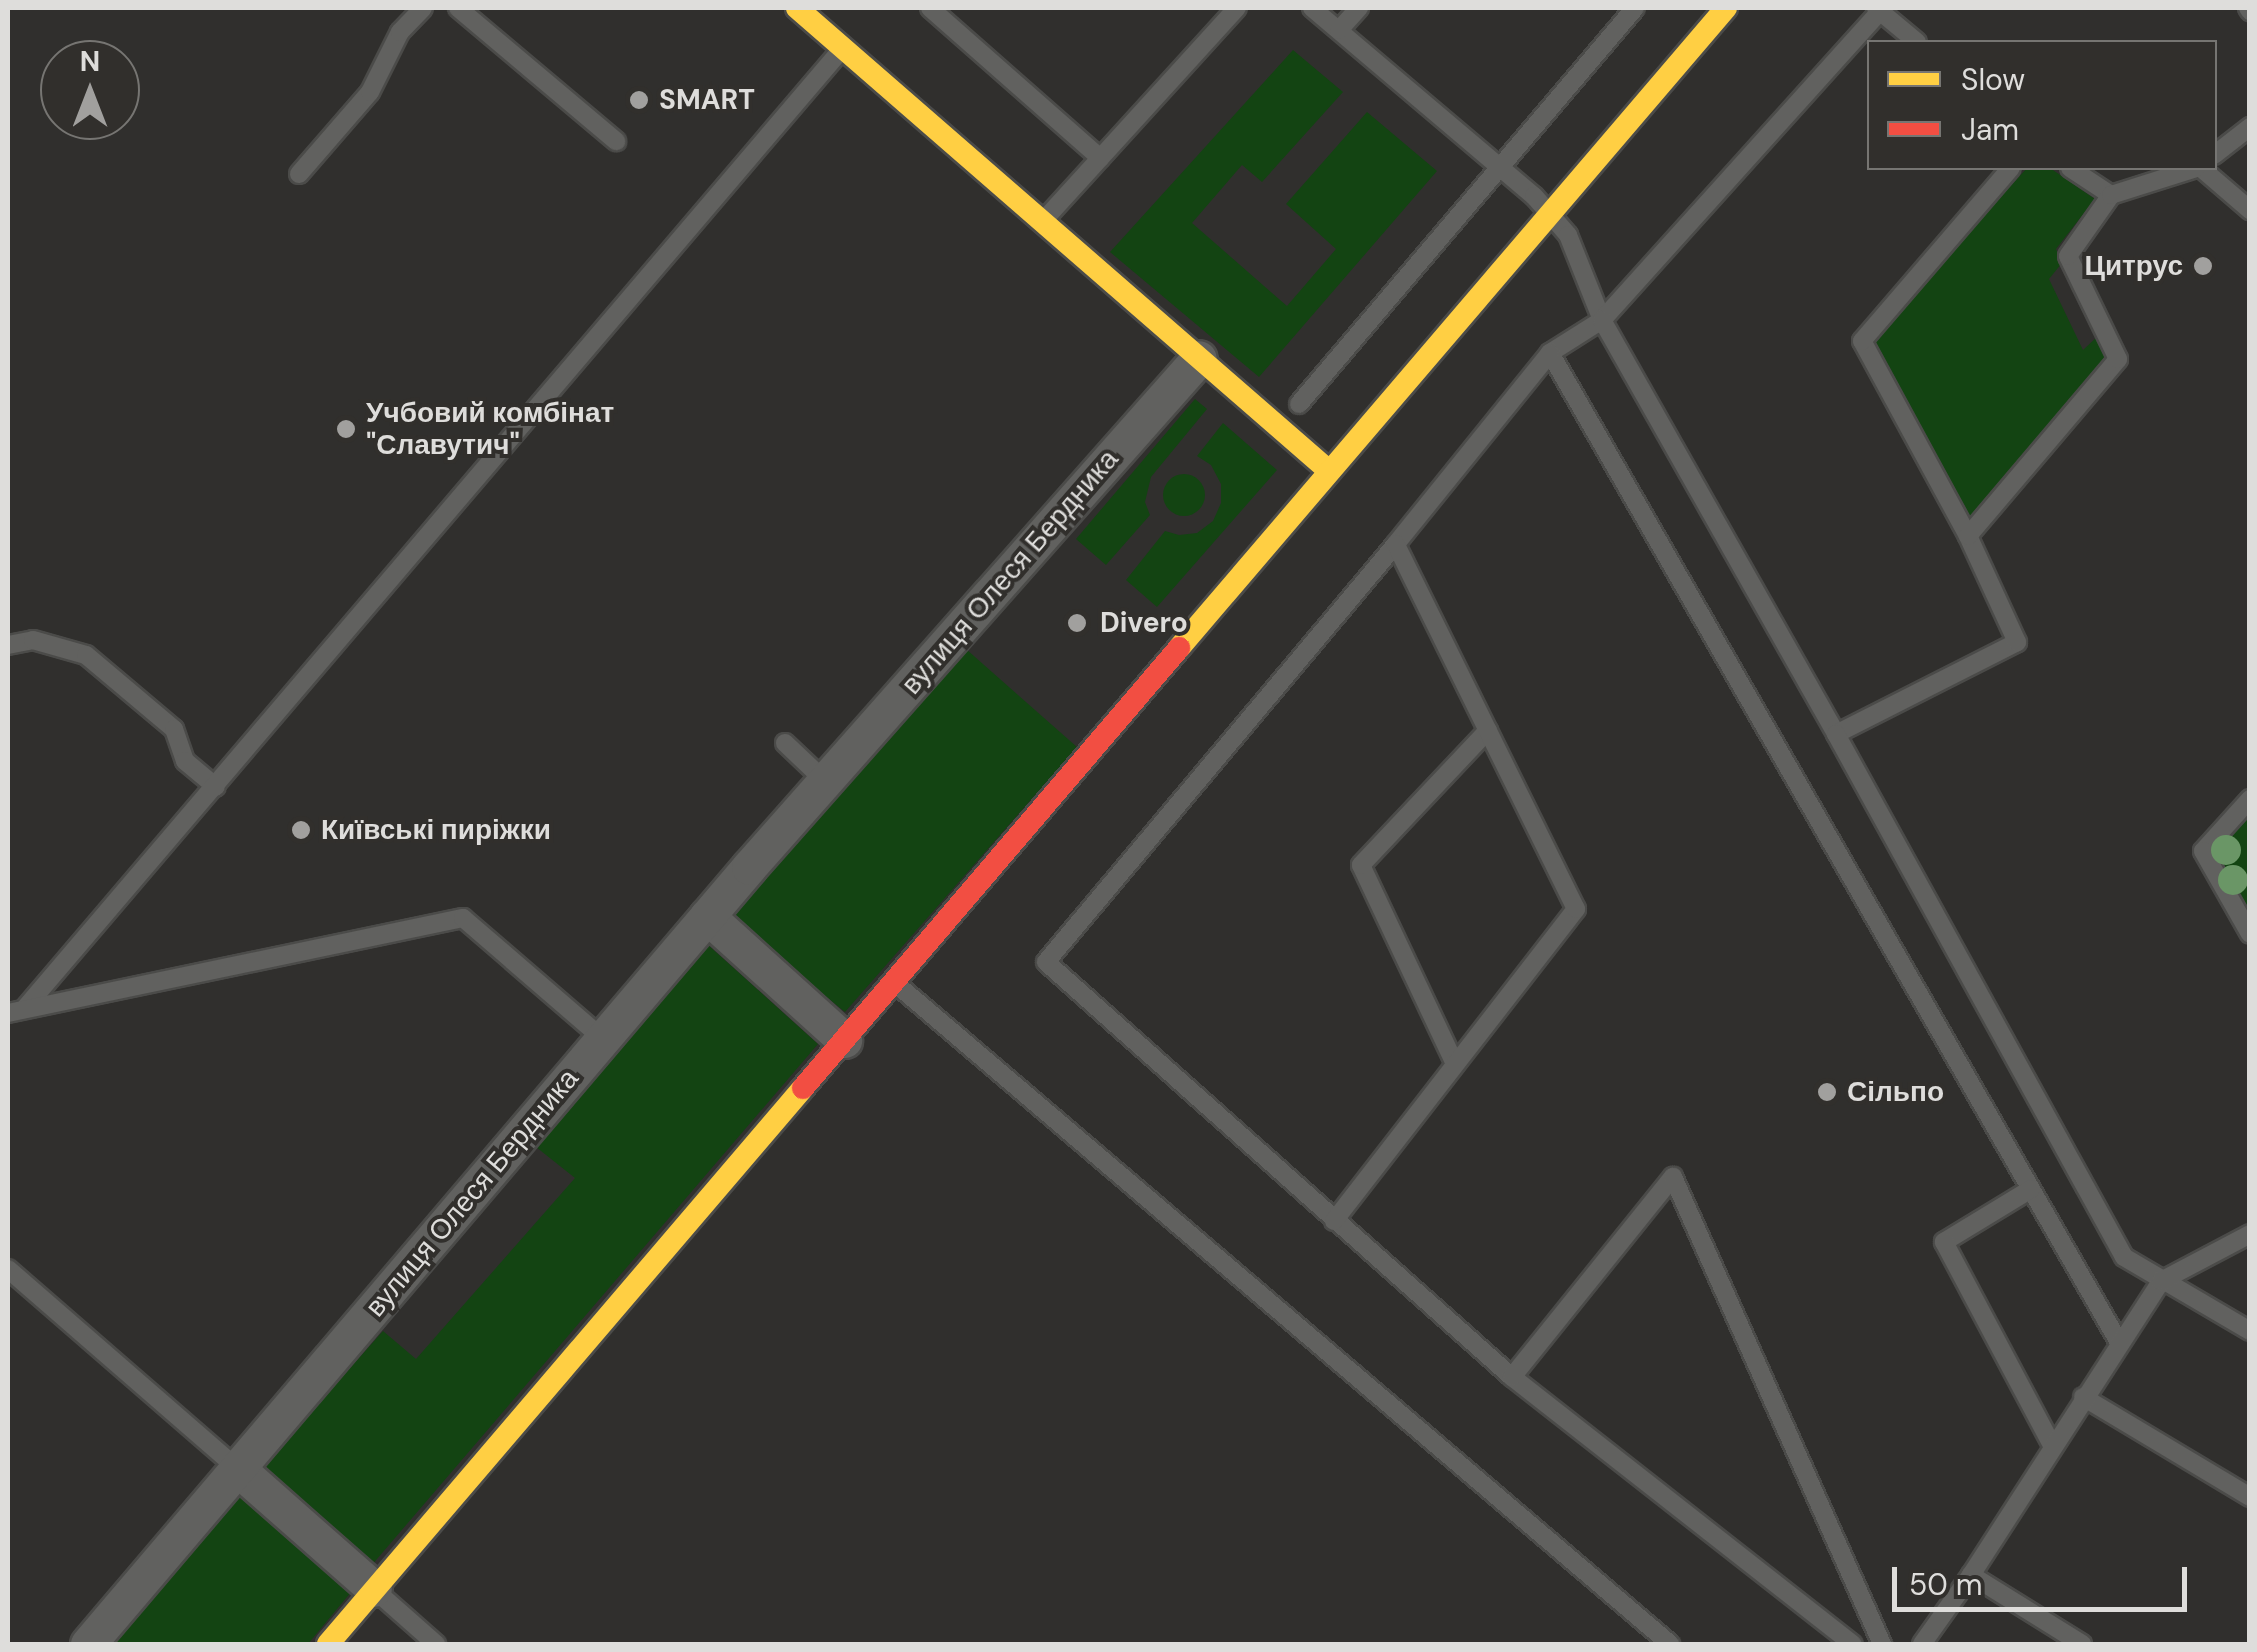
<!DOCTYPE html>
<meta charset="utf-8">
<style>
body{margin:0}
#map{position:relative;width:2257px;height:1652px;overflow:hidden;background:#302f2d;font-family:"DM Sans",sans-serif}
div>[style]{position:absolute}
.green>*{inset:0;background:#134412}
.round{border-radius:50%}
.roads{filter:drop-shadow(2px 0 #4b4b49) drop-shadow(-2px 0 #4b4b49) drop-shadow(0 2px #4b4b49) drop-shadow(0 -2px #4b4b49)}
.lane>*{height:18px;margin:-9px;padding:0 9px;transform-origin:9px;border-radius:9px;background:#61615f}
.street>*{height:35px;margin:-17.5px;padding:0 17.5px;transform-origin:17.5px;border-radius:17.5px;background:#61615f}
.slow>*{height:22px;margin:-11px;padding:0 11px;transform-origin:11px;border-radius:11px;background:#ffcf43}
.jam>*{height:22px;margin:-11px;padding:0 11px;transform-origin:11px;border-radius:11px;background:#f24e42}
.trees>*{width:30px;height:30px;margin:-15px;border-radius:50%;background:#6a9666}
.dots>*{width:28px;height:28px;translate:-50% -50%;box-sizing:border-box;border:5px solid #312f2c;border-radius:50%}
span{translate:-50% -50%;white-space:nowrap;text-align:center;line-height:1.15;-webkit-text-stroke:8px #312f2c;paint-order:stroke}
.poi-label{font-size:28px;color:#dedddb;font-weight:700}
.left{translate:0 -50%;text-align:left}
.right{translate:-100% -50%;text-align:right}
.street-label{font-size:28px;color:#dedddb}
.frame{position:absolute;inset:0;border:10px solid #dedddb;pointer-events:none}
.legend{position:absolute;left:1867px;top:40px;width:350px;height:130px;box-sizing:border-box;background:#312f2c;border:2px solid #767572;margin:0;padding:12px 18px;list-style:none;font-size:30px;color:#dedddb}
.legend li{display:flex;align-items:center;gap:20px;height:50px}
.legend b{width:50px;border:2px solid #767572}
.north{position:absolute;left:40px;top:40px;width:100px;height:100px;box-sizing:border-box;background:#312f2c;border:2px solid #767572;border-radius:50%;rotate:0deg;font-size:28px;font-weight:700;line-height:40px;text-align:center;color:#dedddb}
.north::after{content:'';display:block;margin:auto;width:35px;height:45px;background:#a1a09e;clip-path:polygon(50% 0,100% 100%,50% 72%,0 100%)}
.scale{position:absolute;left:1892px;top:1567px;width:295px;height:45px;box-sizing:border-box;border:5px solid #dedddb;border-top:0;padding-left:12px;font-size:30px;line-height:35px;white-space:nowrap;color:#dedddb;-webkit-text-stroke:8px #312f2c;paint-order:stroke}
</style>
<div id="map">
<div class="green">
<div style="clip-path:polygon(1293px 50px,1343px 92px,1262px 182px,1242px 165px,1192px 223px,1287px 306px,1336px 249px,1286px 204px,1367px 112px,1437px 171px,1259px 377px,1110px 252px)"></div>
<div style="clip-path:polygon(2027px 168px,2050px 168px,2095px 199px,2056px 249px,2062px 263px,2049px 279px,2083px 350px,2098px 336px,2108px 356px,1968px 524px,1869px 342px)"></div>
<div style="clip-path:polygon(1195px 399px,1207px 409px,1151px 477px,1145px 502px,1150px 515px,1106px 565px,1076px 539px)"></div>
<div style="clip-path:polygon(1223px 423px,1277px 470px,1157px 607px,1126px 580px,1165px 531px,1179px 535px,1197px 533px,1213px 521px,1221px 503px,1221px 484px,1211px 465px,1197px 456px)"></div>
<div class="round" style="left:1163px;top:474px;width:42px;height:42px"></div>
<div style="clip-path:polygon(966px 649px,1077px 747px,845px 1012px,728px 918px)"></div>
<div style="clip-path:polygon(2249px 812px,2249px 914px,2214px 853px)"></div>
<div style="clip-path:polygon(707px 944px,818px 1044px,371px 1566px,263px 1466px,383px 1331px,416px 1359px,575px 1178px,536px 1147px)"></div>
<div style="clip-path:polygon(240px 1496px,352px 1591px,308px 1644px,114px 1644px)"></div>
</div>
<div class="roads">
<div class="lane">
<div style="left:458px;top:8px;width:207px;rotate:40.1deg"></div>
<div style="left:930px;top:8px;width:227px;rotate:41.4deg"></div>
<div style="left:1312px;top:8px;width:291px;rotate:40.3deg"></div>
<div style="left:1534px;top:196px;width:52px;rotate:48.9deg"></div>
<div style="left:1568px;top:235px;width:92px;rotate:68.2deg"></div>
<div style="left:1602px;top:320px;width:62px;rotate:147.6deg"></div>
<div style="left:1550px;top:353px;width:1141px;rotate:60.09deg"></div>
<div style="left:1876px;top:8px;width:53px;rotate:39.7deg"></div>
<div style="left:1883px;top:8px;width:420px;rotate:132deg"></div>
<div style="left:1602px;top:320px;width:476px;rotate:60.5deg"></div>
<div style="left:1836px;top:734px;width:203px;rotate:-26.9deg"></div>
<div style="left:2017px;top:642px;width:117px;rotate:-114.8deg"></div>
<div style="left:1968px;top:536px;width:222px;rotate:-118.5deg"></div>
<div style="left:1862px;top:341px;width:228px;rotate:-49.3deg"></div>
<div style="left:2248px;top:8px;width:4px;rotate:56deg"></div>
<div style="left:1339px;top:30px;width:30px;rotate:-48deg"></div>
<div style="left:2214px;top:155px;width:46px;rotate:-37.9deg"></div>
<div style="left:2070px;top:168px;width:49px;rotate:33.4deg"></div>
<div style="left:2201px;top:168px;width:65px;rotate:40.6deg"></div>
<div style="left:299px;top:174px;width:108px;rotate:-49.1deg"></div>
<div style="left:370px;top:92px;width:67px;rotate:-63.4deg"></div>
<div style="left:400px;top:32px;width:33px;rotate:-46deg"></div>
<div style="left:1043px;top:221px;width:288px;rotate:-47.7deg"></div>
<div style="left:1550px;top:353px;width:245px;rotate:128.9deg"></div>
<div style="left:1396px;top:544px;width:545px;rotate:129.94deg"></div>
<div style="left:1046px;top:962px;width:624px;rotate:41.69deg"></div>
<div style="left:1512px;top:1377px;width:433px;rotate:38.1deg"></div>
<div style="left:1299px;top:404px;width:519px;rotate:-49.69deg"></div>
<div style="left:1968px;top:536px;width:232px;rotate:-49.7deg"></div>
<div style="left:2118px;top:359px;width:114px;rotate:-115.9deg"></div>
<div style="left:2068px;top:256px;width:75px;rotate:-54.8deg"></div>
<div style="left:2111px;top:195px;width:89px;rotate:-17.6deg"></div>
<div style="left:8px;top:645px;width:25px;rotate:-11deg"></div>
<div style="left:33px;top:640px;width:55px;rotate:15.8deg"></div>
<div style="left:86px;top:655px;width:115px;rotate:40.1deg"></div>
<div style="left:174px;top:729px;width:34px;rotate:71deg"></div>
<div style="left:185px;top:761px;width:40px;rotate:40deg"></div>
<div style="left:1836px;top:734px;width:597px;rotate:61.16deg"></div>
<div style="left:2124px;top:1257px;width:146px;rotate:30.4deg"></div>
<div style="left:785px;top:743px;width:55px;rotate:43.5deg"></div>
<div style="left:2250px;top:799px;width:70px;rotate:132.1deg"></div>
<div style="left:2203px;top:851px;width:95px;rotate:60.5deg"></div>
<div style="left:895px;top:983px;width:1019px;rotate:40.46deg"></div>
<div style="left:25px;top:1008px;width:1260px;rotate:-49.57deg"></div>
<div style="left:8px;top:1013px;width:465px;rotate:-11.8deg"></div>
<div style="left:463px;top:918px;width:185px;rotate:40.8deg"></div>
<div style="left:1455px;top:1064px;width:220px;rotate:-115.3deg"></div>
<div style="left:1361px;top:865px;width:185px;rotate:-46.7deg"></div>
<div style="left:2031px;top:1189px;width:102px;rotate:148.7deg"></div>
<div style="left:1944px;top:1242px;width:230px;rotate:62deg"></div>
<div style="left:1334px;top:1221px;width:395px;rotate:-52.2deg"></div>
<div style="left:1576px;top:909px;width:407px;rotate:-116.3deg"></div>
<div style="left:8px;top:1269px;width:305px;rotate:41deg"></div>
<div style="left:1512px;top:1377px;width:257px;rotate:-51.2deg"></div>
<div style="left:1673px;top:1177px;width:512px;rotate:65.89deg"></div>
<div style="left:2083px;top:1397px;width:195px;rotate:30.9deg"></div>
<div style="left:377px;top:1592px;width:79px;rotate:41.4deg"></div>
<div style="left:1922px;top:1644px;width:85px;rotate:-54.6deg"></div>
<div style="left:2082px;top:1644px;width:131px;rotate:-148.1deg"></div>
<div style="left:1971px;top:1575px;width:350px;rotate:-57.1deg"></div>
<div style="left:2161px;top:1281px;width:101px;rotate:-27.8deg"></div>
</div>
<div class="street">
<div style="left:707px;top:916px;width:185px;rotate:42.1deg"></div>
<div style="left:238px;top:1469px;width:181px;rotate:41.4deg"></div>
<div style="left:88px;top:1644px;width:1020px;rotate:-49.61deg"></div>
<div style="left:749px;top:867px;width:679px;rotate:-48.52deg"></div>
</div>
<div class="slow">
<div style="left:797px;top:8px;width:705px;rotate:41.03deg"></div>
<div style="left:1179px;top:648px;width:842px;rotate:-49.48deg"></div>
<div style="left:328px;top:1644px;width:731px;rotate:-49.49deg"></div>
</div>
<div class="jam">
<div style="left:803px;top:1088px;width:579px;rotate:-49.48deg"></div>
</div>
</div>
<div class="trees">
<div style="left:2226px;top:850px"></div>
<div style="left:2233px;top:880px"></div>
</div>
<div class="dots">
<div style="left:639px;top:100px;background:#a1a09e"></div>
<div style="left:2203px;top:266px;background:#a1a09e"></div>
<div style="left:346px;top:429px;background:#a1a09e"></div>
<div style="left:1077px;top:623px;background:#a1a09e"></div>
<div style="left:301px;top:830px;background:#a1a09e"></div>
<div style="left:1827px;top:1092px;background:#a1a09e"></div>
</div>
<div class="poi-label">
<span class="left" style="left:659px;top:100px">SMART</span>
<span class="right" style="left:2183px;top:266px">Цитрус</span>
<span class="left" style="left:366px;top:429px">Учбовий комбінат<br>"Славутич"</span>
<span class="left" style="left:1100px;top:623px">Divero</span>
<span class="left" style="left:321px;top:830px">Київські пиріжки</span>
<span class="left" style="left:1847px;top:1092px">Сільпо</span>
</div>
<div class="street-label">
<span style="left:1010px;top:572px;rotate:-49deg">вулиця Олеся Бердника</span>
<span style="left:472px;top:1193px;rotate:-50deg">вулиця Олеся Бердника</span>
</div>
<div class="frame"></div>
<ul class="legend">
<li><b style="height:12px;background:#ffcf43"></b>Slow</li>
<li><b style="height:12px;background:#f24e42"></b>Jam</li>
</ul>
<div class="north">N</div>
<div class="scale">50 m</div>
</div>
